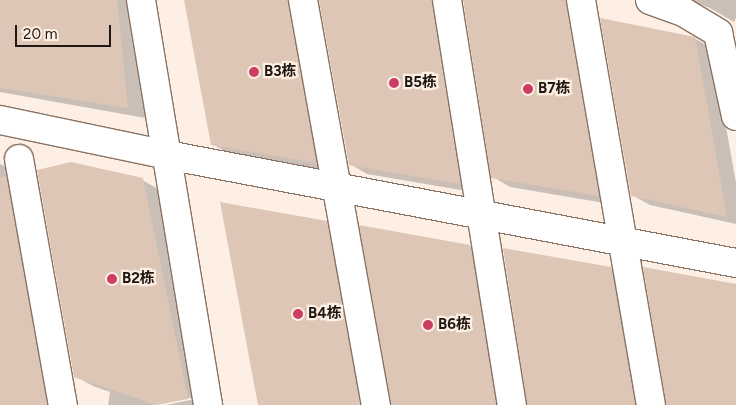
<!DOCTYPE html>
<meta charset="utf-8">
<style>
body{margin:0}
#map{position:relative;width:736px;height:405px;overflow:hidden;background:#fdefe4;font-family:Figtree,"Noto Sans SC",sans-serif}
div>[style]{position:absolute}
.shadow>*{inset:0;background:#0003}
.building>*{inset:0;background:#ddc6b5}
.roads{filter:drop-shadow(1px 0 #887263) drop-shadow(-1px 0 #887263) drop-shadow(0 1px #887263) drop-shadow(0 -1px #887263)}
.minor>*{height:28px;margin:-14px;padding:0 14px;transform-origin:14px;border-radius:14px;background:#fff}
.dots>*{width:14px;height:14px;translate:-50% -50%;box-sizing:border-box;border:2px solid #fdefe4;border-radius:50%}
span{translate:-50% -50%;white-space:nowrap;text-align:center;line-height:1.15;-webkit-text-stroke:4.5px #fdefe4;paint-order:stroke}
.poi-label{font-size:15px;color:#1f1711;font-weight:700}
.left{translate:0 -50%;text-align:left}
.scale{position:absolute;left:15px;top:25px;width:96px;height:22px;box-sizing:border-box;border:2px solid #1f1711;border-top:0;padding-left:6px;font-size:15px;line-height:18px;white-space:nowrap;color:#1f1711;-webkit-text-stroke:4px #fdefe4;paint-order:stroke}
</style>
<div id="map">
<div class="shadow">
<div style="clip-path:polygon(0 0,133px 0,145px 118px,0 92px)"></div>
<div style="clip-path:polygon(185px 0,309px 0,333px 172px,230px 154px,212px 144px)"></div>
<div style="clip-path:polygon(320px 0,453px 0,478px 193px,367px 174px,350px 164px)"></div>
<div style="clip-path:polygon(464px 0,568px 0,583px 9px,616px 205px,510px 187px,493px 177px)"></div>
<div style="clip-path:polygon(689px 0,736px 0,736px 18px,734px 22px,710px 8px)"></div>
<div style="clip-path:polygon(694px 38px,712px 48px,736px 183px,736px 224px,650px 205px,632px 195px)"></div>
<div style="clip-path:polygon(0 164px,21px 174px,62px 405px,0 405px)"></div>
<div style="clip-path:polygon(142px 180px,160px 190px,205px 405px,166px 405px,195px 399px,194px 397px,153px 405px,108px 405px,110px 392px,93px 386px,75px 376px)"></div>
<div style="clip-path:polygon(326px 222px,344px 232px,375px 405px,259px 405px)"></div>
<div style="clip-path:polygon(470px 246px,488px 256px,512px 405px,392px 405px)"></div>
<div style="clip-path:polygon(611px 268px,629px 279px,650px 405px,528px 405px)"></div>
</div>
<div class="building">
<div style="clip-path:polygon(0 0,117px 0,128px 108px,0 88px)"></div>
<div style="clip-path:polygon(184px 0,288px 0,316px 163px,211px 145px)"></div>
<div style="clip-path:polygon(319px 0,432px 0,461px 184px,349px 165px)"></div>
<div style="clip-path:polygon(463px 0,566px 0,599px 196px,491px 178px)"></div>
<div style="clip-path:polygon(600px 18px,695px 37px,727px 217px,631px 196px)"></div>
<div style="clip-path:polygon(71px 162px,143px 178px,188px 399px,156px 405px,74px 377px,37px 170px)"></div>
<div style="clip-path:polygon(6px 176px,47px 405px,0 405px,0 178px)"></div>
<div style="clip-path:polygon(220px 202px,327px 221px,360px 405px,258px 405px)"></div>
<div style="clip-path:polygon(359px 225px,470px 245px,496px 405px,391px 405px)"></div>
<div style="clip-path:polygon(503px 248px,611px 267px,635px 405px,527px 405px)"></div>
<div style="clip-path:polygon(643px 267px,736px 284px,736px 405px,666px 405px)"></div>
</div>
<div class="roads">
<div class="minor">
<div style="left:141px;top:0;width:411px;rotate:80.6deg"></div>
<div style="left:303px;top:0;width:412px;rotate:79.8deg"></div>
<div style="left:447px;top:0;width:410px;rotate:80.9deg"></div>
<div style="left:581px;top:0;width:411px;rotate:80.2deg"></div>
<div style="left:650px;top:0;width:37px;rotate:20deg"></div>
<div style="left:685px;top:13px;width:39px;rotate:31deg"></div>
<div style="left:718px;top:33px;width:85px;rotate:77.8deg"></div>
<div style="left:0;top:120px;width:171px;rotate:11.8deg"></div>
<div style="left:167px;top:155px;width:579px;rotate:10.75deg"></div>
<div style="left:19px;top:159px;width:250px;rotate:79.9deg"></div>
</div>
</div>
<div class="dots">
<div style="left:254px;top:72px;background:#cc3d63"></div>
<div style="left:394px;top:83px;background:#cc3d63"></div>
<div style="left:528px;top:89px;background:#cc3d63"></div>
<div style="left:112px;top:279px;background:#cc3d63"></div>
<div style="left:298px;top:314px;background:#cc3d63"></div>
<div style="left:428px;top:325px;background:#cc3d63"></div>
</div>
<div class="poi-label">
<span class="left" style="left:264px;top:72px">B3栋</span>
<span class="left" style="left:404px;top:83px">B5栋</span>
<span class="left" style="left:538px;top:89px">B7栋</span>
<span class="left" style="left:122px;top:279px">B2栋</span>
<span class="left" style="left:308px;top:314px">B4栋</span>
<span class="left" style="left:438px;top:325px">B6栋</span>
</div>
<div class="scale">20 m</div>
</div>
